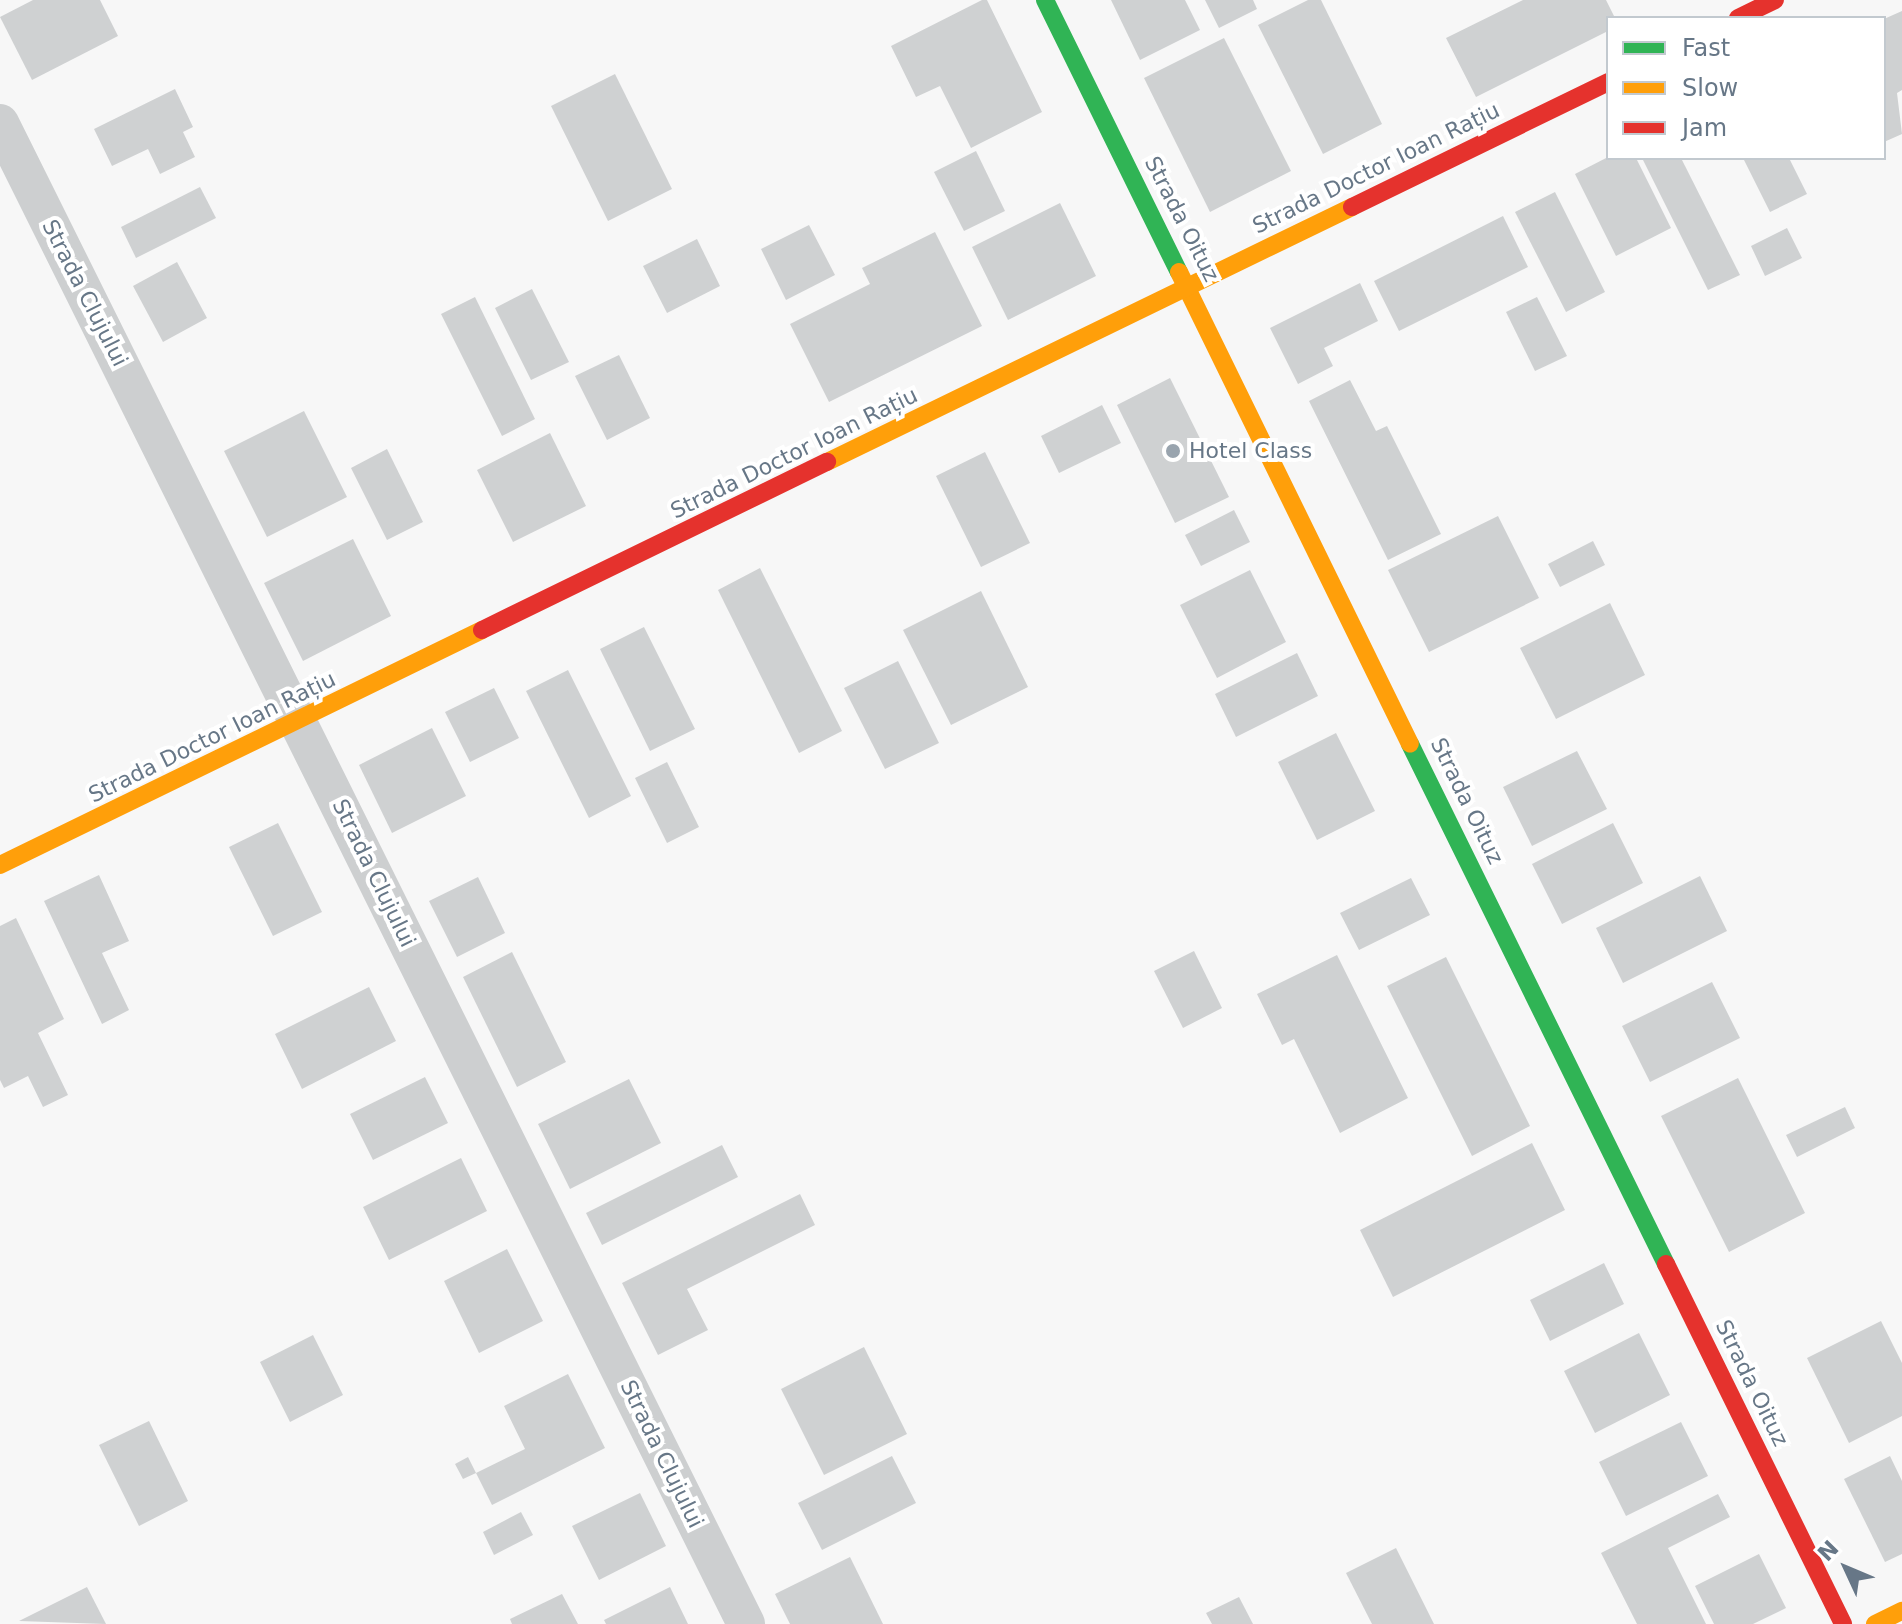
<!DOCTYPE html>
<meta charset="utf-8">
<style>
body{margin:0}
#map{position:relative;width:1902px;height:1624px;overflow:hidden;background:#f7f7f7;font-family:"DejaVu Sans",sans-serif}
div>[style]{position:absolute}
.building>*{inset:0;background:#cfd1d2}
.street>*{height:38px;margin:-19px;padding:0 19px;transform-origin:19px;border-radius:19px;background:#cdcfd0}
.fast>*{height:18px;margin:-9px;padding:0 9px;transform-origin:9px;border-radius:9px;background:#30b455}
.slow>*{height:18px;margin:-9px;padding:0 9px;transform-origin:9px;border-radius:9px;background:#ff9f0a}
.jam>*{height:18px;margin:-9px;padding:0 9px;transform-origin:9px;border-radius:9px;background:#e5322d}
.dots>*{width:22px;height:22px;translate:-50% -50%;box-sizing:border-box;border:4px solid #fff;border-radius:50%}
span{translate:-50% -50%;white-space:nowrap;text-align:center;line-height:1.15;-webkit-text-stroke:8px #fff;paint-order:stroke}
.street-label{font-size:22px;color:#677787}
.poi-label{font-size:22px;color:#677787}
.left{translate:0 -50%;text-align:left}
.legend{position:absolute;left:1606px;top:16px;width:280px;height:144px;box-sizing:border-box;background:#fff;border:2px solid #c2c9cf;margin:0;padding:10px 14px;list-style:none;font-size:24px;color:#677787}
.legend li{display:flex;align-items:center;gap:16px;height:40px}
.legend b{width:40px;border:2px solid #c2c9cf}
.north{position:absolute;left:1806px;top:1528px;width:80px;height:80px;-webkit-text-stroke:6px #fff;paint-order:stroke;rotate:314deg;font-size:22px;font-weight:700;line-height:32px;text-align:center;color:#677787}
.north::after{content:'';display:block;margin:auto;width:28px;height:36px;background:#677787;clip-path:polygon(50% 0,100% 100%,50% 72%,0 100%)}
</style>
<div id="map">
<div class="building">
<div style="clip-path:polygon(33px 0,100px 0,118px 36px,32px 80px,0 17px)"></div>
<div style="clip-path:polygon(982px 0,987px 0,1042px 112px,971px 148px,940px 86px,916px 97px,891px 46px)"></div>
<div style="clip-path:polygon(1111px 0,1185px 0,1200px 30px,1140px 60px)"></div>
<div style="clip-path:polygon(1205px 0,1253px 0,1257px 9px,1219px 28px)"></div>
<div style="clip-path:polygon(1308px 0,1321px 0,1382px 124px,1323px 154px,1258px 25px)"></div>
<div style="clip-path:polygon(1523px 0,1606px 0,1615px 18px,1608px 18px,1608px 31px,1476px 97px,1446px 38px)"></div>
<div style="clip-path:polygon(1902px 11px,1902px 90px,1897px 93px,1902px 134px,1884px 142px,1884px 19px)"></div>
<div style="clip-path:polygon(1224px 38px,1291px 171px,1210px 212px,1144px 78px)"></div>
<div style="clip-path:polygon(615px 74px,672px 189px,608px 221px,551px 106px)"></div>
<div style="clip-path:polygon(175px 89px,193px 127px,183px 132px,195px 157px,160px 174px,148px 149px,112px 166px,94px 129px)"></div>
<div style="clip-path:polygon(976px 151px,1005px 211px,964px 231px,934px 172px)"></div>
<div style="clip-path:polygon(1608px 157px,1636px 158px,1671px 228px,1616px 256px,1575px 174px)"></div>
<div style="clip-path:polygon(1642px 158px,1681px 158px,1740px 275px,1708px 290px)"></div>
<div style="clip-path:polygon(1743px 158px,1789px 158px,1807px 194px,1770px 212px)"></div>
<div style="clip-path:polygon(200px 187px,216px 218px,136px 258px,121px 227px)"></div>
<div style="clip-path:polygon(1555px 192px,1605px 292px,1566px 312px,1515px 212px)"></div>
<div style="clip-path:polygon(1060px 203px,1096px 276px,1008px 320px,972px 247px)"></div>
<div style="clip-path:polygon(1503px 216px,1528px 267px,1399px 331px,1374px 281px)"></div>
<div style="clip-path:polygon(809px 225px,835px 275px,786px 300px,761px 249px)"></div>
<div style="clip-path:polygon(1787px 228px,1802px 258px,1765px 276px,1751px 246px)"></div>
<div style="clip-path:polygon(935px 232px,982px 326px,829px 402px,790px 324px,870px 284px,862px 268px)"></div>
<div style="clip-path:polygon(697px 239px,720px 286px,667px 313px,643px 266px)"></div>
<div style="clip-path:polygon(177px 262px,207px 318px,163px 342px,133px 286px)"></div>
<div style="clip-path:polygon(1360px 283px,1378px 321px,1324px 348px,1333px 366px,1298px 384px,1270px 328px)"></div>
<div style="clip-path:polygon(532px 289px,569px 362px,531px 380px,495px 308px)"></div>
<div style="clip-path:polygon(475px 297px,535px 419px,502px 436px,441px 314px)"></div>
<div style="clip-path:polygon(1537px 297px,1567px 356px,1535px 371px,1506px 312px)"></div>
<div style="clip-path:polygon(619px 355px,650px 418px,607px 440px,575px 376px)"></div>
<div style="clip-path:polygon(1170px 378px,1229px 497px,1175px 523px,1117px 405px)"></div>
<div style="clip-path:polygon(1350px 380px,1376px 431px,1387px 426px,1441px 534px,1388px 560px,1309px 401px)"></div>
<div style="clip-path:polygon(1102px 405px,1121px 443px,1059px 473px,1041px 436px)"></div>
<div style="clip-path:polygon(304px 411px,347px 497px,267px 537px,224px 451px)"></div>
<div style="clip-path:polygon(550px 433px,586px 506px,513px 542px,477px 470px)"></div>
<div style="clip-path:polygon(387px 449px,423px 522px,387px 540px,351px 468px)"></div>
<div style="clip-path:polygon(985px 452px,1030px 543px,981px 567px,936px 476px)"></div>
<div style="clip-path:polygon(1234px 510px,1250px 542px,1201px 566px,1185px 535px)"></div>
<div style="clip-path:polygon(1498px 516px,1539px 598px,1429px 652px,1388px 570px)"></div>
<div style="clip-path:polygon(353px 539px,391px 616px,303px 661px,264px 583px)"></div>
<div style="clip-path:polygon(1593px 541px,1605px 565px,1560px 587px,1548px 564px)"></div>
<div style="clip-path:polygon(760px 568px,842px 731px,799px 753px,718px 590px)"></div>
<div style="clip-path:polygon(1250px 570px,1286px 642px,1217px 678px,1180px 605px)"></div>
<div style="clip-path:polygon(981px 591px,1028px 687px,951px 725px,903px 630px)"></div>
<div style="clip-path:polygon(1610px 603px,1645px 675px,1556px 719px,1520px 648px)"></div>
<div style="clip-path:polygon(644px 627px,695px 729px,650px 751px,600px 649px)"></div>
<div style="clip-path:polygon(1297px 653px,1318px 696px,1236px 737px,1215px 694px)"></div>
<div style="clip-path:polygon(898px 661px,939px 743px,885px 769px,844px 688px)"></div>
<div style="clip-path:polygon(568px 670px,631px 796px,589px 818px,526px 691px)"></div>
<div style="clip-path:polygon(494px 688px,519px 738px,470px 762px,445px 712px)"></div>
<div style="clip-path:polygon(432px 728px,466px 796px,392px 833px,359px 765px)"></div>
<div style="clip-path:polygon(1336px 733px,1375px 811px,1317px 840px,1278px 762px)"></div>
<div style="clip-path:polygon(1577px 751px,1607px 809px,1532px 846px,1503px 787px)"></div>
<div style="clip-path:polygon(667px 762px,699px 827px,667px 843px,635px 778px)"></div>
<div style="clip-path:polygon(278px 823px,322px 912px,273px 936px,229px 847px)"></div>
<div style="clip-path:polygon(1613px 823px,1643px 883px,1562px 924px,1532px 864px)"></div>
<div style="clip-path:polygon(99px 875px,129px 941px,102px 953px,129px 1010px,102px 1024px,44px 901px)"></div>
<div style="clip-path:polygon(1700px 876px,1727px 931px,1623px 983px,1596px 928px)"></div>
<div style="clip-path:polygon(478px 877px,505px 933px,457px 957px,429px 901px)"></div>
<div style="clip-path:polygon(1411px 878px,1430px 915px,1359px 950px,1340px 913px)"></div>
<div style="clip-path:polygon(16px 918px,64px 1019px,38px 1033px,68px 1095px,43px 1107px,28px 1076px,4px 1088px,0 1080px,0 926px)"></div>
<div style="clip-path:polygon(1194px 951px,1222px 1008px,1183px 1028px,1154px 971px)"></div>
<div style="clip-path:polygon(512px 952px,566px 1062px,517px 1087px,463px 977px)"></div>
<div style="clip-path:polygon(1337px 955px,1408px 1098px,1340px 1133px,1294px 1039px,1282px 1045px,1257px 994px)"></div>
<div style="clip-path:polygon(1446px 957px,1530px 1126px,1472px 1156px,1387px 986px)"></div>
<div style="clip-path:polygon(1712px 982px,1740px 1038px,1650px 1082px,1622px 1026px)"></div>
<div style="clip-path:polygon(369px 987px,396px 1041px,302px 1089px,275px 1034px)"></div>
<div style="clip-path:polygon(425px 1077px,448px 1123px,373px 1160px,350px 1114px)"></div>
<div style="clip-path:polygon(1738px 1078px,1805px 1213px,1729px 1252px,1661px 1116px)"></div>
<div style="clip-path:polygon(629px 1079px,661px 1143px,570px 1189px,538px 1124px)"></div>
<div style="clip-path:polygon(1845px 1107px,1855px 1128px,1797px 1157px,1786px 1135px)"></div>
<div style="clip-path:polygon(1532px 1143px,1565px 1210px,1393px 1297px,1360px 1230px)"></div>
<div style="clip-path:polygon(722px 1145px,738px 1177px,602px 1245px,586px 1213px)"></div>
<div style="clip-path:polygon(461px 1158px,487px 1211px,389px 1260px,363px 1207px)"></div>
<div style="clip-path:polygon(800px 1194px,815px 1225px,687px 1289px,708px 1330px,658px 1355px,622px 1283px)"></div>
<div style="clip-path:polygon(507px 1249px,543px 1321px,479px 1353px,444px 1281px)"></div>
<div style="clip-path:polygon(1604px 1263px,1624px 1304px,1550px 1341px,1530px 1300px)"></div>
<div style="clip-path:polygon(1881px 1321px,1902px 1363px,1902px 1416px,1849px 1443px,1807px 1358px)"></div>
<div style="clip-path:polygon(1639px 1333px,1670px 1395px,1595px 1433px,1564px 1371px)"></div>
<div style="clip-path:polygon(313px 1335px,343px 1395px,290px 1422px,260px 1362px)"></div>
<div style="clip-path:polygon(864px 1347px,907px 1434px,824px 1475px,781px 1389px)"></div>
<div style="clip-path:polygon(568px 1374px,605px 1448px,492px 1505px,476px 1473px,463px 1479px,455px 1464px,468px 1457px,476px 1473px,525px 1449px,504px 1406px)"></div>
<div style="clip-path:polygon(149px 1421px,188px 1501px,139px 1526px,99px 1445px)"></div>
<div style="clip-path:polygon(1681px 1422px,1708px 1476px,1626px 1516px,1599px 1462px)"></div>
<div style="clip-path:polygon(892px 1456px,916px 1503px,822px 1550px,798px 1503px)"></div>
<div style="clip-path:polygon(1890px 1456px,1902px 1481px,1902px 1554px,1885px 1562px,1844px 1479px)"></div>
<div style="clip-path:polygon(640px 1493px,666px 1546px,599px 1580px,572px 1526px)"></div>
<div style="clip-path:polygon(1718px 1494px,1730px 1517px,1668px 1548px,1706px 1624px,1637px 1624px,1601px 1553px)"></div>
<div style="clip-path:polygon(521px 1512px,533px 1535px,494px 1555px,483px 1532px)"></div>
<div style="clip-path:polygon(1396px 1548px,1434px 1624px,1372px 1624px,1346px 1573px)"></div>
<div style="clip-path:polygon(1759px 1554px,1786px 1608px,1753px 1624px,1714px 1624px,1695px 1586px)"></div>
<div style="clip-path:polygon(850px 1557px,883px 1624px,790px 1624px,775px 1594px)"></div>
<div style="clip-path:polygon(87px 1587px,106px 1624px,19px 1621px)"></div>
<div style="clip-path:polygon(670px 1587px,688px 1624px,606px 1624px,604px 1620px)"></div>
<div style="clip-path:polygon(562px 1594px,578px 1624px,512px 1624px,510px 1619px)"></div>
<div style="clip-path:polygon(1239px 1597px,1253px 1624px,1212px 1624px,1206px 1613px)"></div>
</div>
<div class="street">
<div style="left:0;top:123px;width:1676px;rotate:63.57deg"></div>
</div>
<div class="fast">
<div style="left:1045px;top:0;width:303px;rotate:63.8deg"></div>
<div style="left:1410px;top:744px;width:580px;rotate:63.79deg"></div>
</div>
<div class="slow">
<div style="left:1179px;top:272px;width:525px;rotate:63.92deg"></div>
<div style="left:827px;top:462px;width:584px;rotate:-25.91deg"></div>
<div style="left:0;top:865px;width:536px;rotate:-25.99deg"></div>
<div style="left:1875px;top:1624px;width:30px;rotate:-26deg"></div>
</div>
<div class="jam">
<div style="left:1738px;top:18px;width:41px;rotate:-25.9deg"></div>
<div style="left:1352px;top:207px;width:285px;rotate:-26deg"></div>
<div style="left:482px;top:630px;width:384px;rotate:-26deg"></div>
<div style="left:1666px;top:1264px;width:401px;rotate:63.8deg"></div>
</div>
<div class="dots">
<div style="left:1173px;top:451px;background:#99a4ae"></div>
</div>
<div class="street-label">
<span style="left:1376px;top:168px;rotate:-26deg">Strada Doctor Ioan Rațiu</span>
<span style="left:1182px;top:219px;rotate:63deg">Strada Oituz</span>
<span style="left:85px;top:293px;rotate:63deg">Strada Clujului</span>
<span style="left:794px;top:453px;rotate:-26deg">Strada Doctor Ioan Rațiu</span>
<span style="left:212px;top:737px;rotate:-26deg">Strada Doctor Ioan Rațiu</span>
<span style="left:1467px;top:801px;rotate:64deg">Strada Oituz</span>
<span style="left:374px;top:873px;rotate:64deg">Strada Clujului</span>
<span style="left:1752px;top:1383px;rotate:64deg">Strada Oituz</span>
<span style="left:662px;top:1454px;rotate:64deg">Strada Clujului</span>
</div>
<div class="poi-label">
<span class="left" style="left:1189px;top:451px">Hotel Class</span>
</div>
<ul class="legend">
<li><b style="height:10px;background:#30b455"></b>Fast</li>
<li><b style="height:10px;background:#ff9f0a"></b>Slow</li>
<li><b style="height:10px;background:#e5322d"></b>Jam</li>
</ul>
<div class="north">N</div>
</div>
